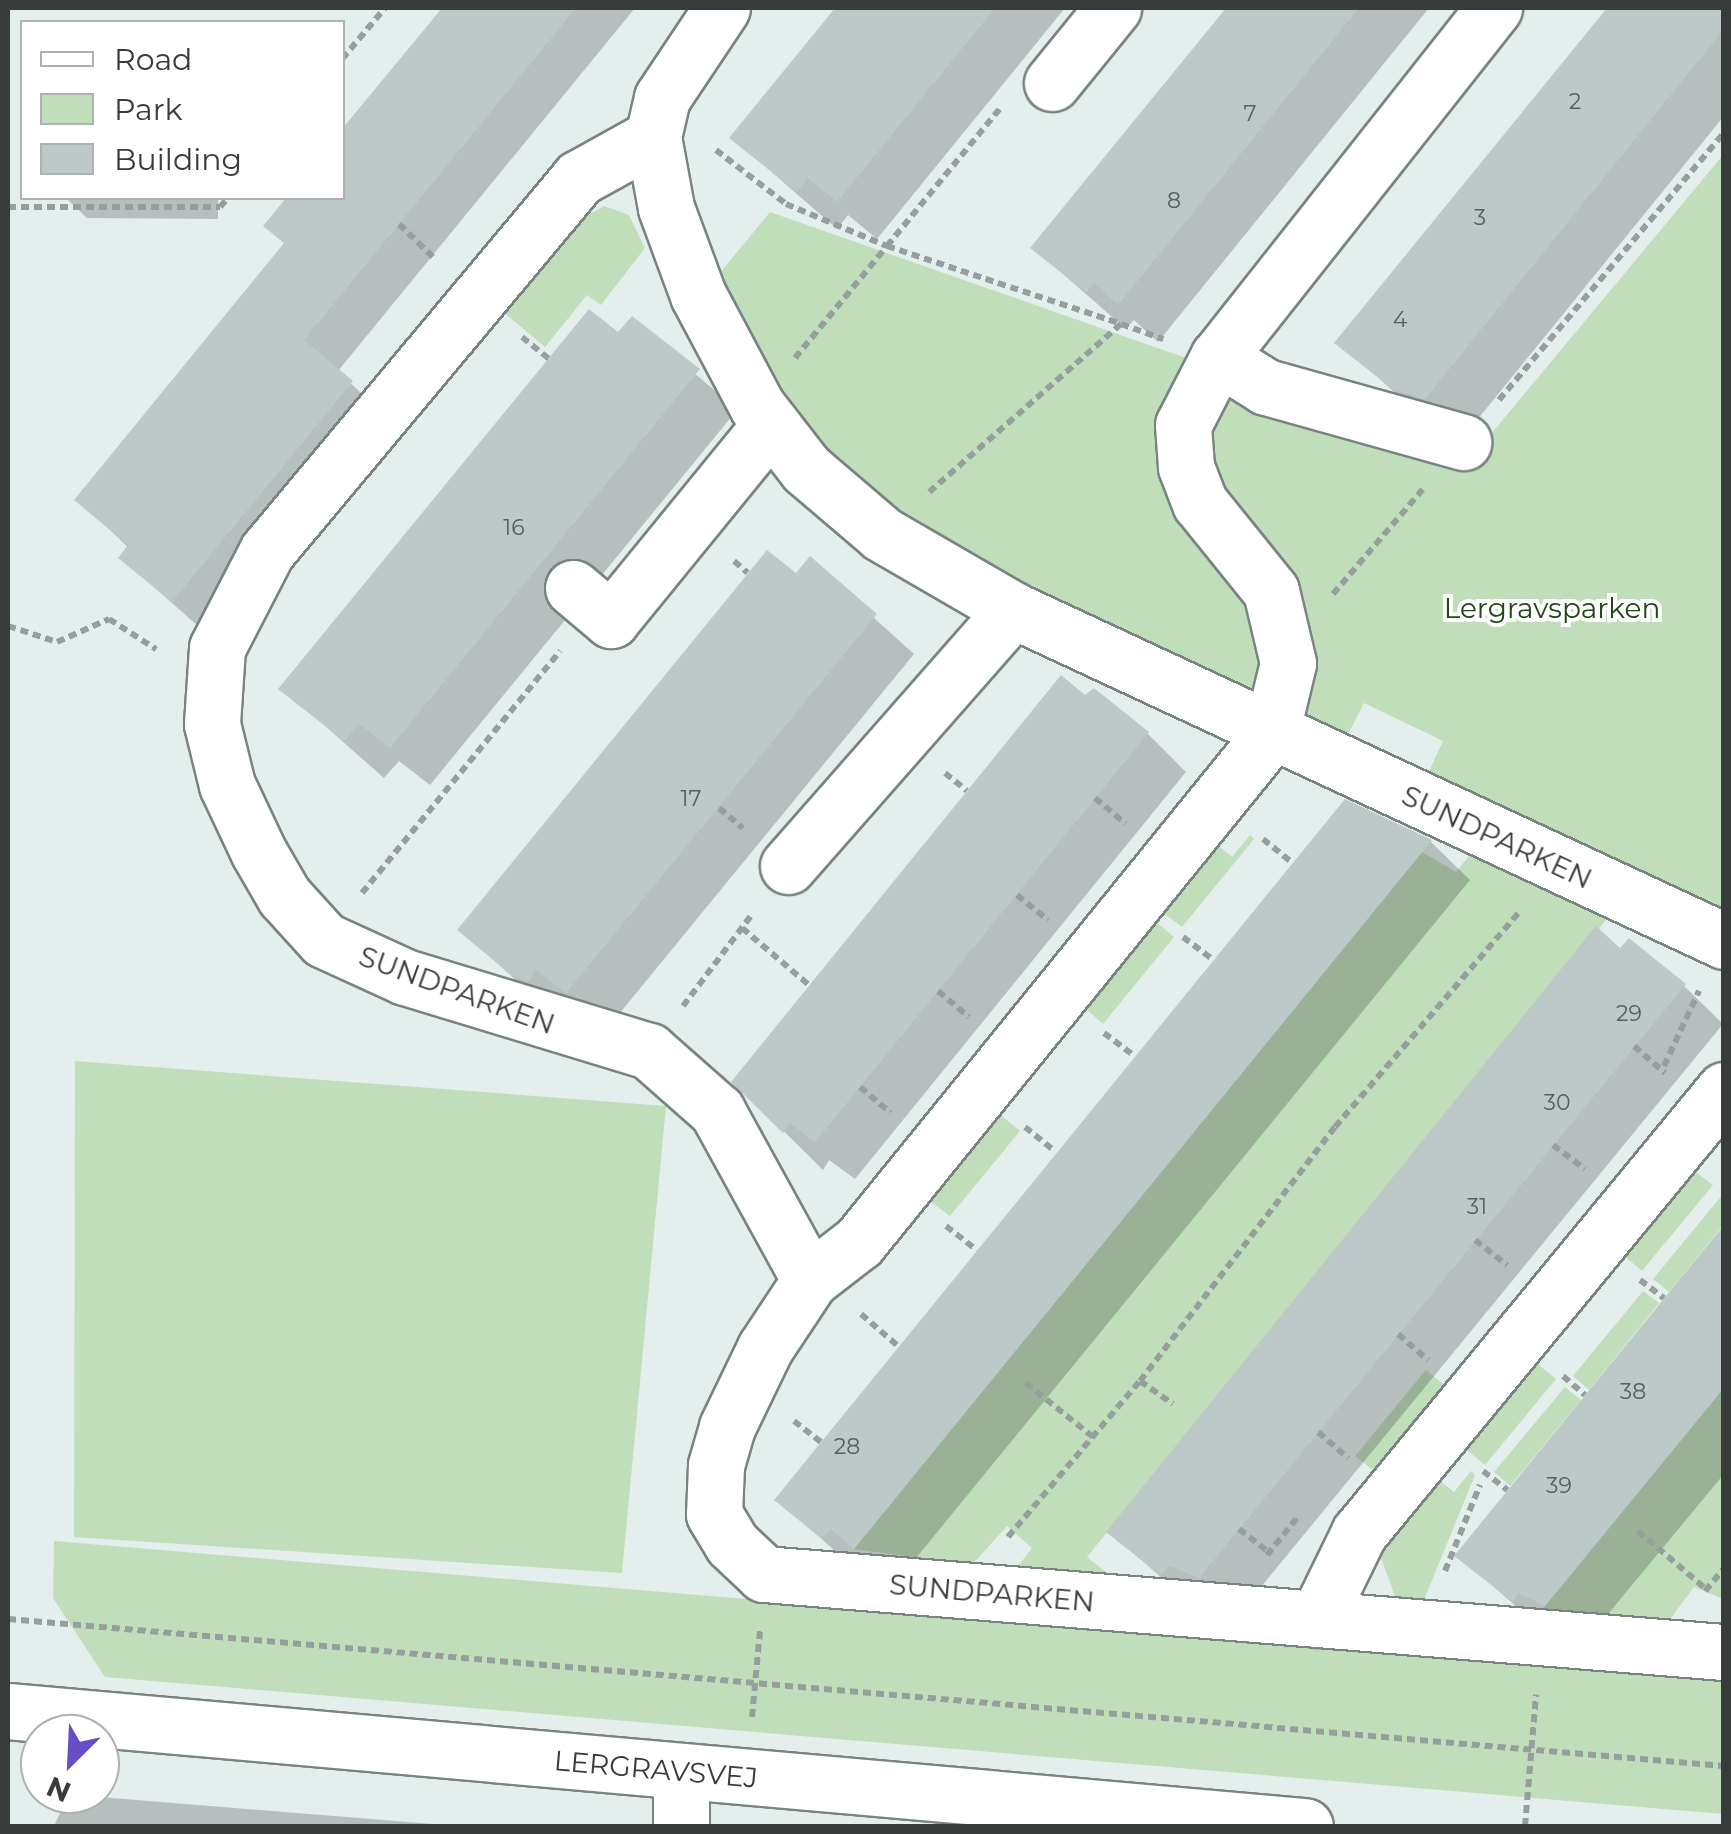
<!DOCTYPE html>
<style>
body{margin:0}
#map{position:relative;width:1731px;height:1834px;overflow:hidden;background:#e4efed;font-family:Montserrat,sans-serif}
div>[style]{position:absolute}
.green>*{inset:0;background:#c1debb}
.shadow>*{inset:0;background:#0003}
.building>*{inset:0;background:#bdc8c9}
.path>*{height:6px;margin-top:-3px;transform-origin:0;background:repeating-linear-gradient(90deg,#979f9e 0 8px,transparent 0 13px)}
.roads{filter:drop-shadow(2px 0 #798481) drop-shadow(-2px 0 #798481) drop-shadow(0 2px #798481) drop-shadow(0 -2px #798481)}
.street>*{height:55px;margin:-27.5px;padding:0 27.5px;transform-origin:27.5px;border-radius:27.5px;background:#fff}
span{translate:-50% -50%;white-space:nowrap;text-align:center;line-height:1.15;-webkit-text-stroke:8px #fff;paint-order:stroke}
.number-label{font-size:22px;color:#585f5e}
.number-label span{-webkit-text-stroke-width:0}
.park-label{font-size:28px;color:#214818}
.street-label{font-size:28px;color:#373c3b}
.frame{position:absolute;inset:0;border:10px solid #373c3b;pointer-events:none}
.legend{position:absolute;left:20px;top:20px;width:325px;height:180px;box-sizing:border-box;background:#fff;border:2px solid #afb1b1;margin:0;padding:12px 18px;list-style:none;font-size:30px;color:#373c3b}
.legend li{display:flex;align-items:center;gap:20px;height:50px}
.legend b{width:50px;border:2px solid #afb1b1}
.north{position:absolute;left:20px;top:1714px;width:100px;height:100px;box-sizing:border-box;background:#fff;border:2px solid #afb1b1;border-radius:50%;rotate:204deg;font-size:28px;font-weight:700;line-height:40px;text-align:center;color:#373c3b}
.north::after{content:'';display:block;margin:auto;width:35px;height:45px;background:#674ec7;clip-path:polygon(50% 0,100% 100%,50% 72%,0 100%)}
</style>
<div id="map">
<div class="green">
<div style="clip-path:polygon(1723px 155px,1723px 915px,1426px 778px,1443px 741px,1364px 703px,1345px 740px,936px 552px,831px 470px,767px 380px,719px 274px,770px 212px,1471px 458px)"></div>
<div style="clip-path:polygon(604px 206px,629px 215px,645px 248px,601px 305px,587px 295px,545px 347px,502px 311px,576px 222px)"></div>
<div style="clip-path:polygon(1250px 835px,1254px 839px,1182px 927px,1162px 912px,1217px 845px,1232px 857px)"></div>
<div style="clip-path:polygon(1422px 852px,1456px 872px,1472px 852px,1610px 915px,1087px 1557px,1116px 1580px,1015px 1570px,1032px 1548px,1007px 1526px,972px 1565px,854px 1549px)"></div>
<div style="clip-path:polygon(1155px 921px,1174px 937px,1103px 1024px,1084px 1007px)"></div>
<div style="clip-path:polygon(75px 1061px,666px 1106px,622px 1573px,74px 1537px)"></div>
<div style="clip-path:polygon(998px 1113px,1020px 1131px,950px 1216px,927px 1199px)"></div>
<div style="clip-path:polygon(1693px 1170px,1713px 1185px,1642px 1271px,1623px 1255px)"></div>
<div style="clip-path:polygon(1723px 1194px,1723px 1225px,1669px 1292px,1653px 1279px)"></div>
<div style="clip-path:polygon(1643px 1291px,1659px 1303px,1589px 1390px,1573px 1376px)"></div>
<div style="clip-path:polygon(1534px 1361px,1556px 1379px,1485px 1465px,1463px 1447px)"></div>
<div style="clip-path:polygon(1426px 1370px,1448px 1388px,1378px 1474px,1355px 1456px)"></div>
<div style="clip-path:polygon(1565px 1387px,1581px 1400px,1510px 1486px,1494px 1472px)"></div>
<div style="clip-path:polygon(1723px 1388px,1723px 1599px,1694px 1587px,1665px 1626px,1541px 1611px)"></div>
<div style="clip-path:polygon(1471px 1471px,1475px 1475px,1424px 1600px,1396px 1599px,1380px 1555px,1388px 1542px,1439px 1480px,1454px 1492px)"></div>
<div style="clip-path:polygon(54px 1541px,1723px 1681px,1723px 1814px,105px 1677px,53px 1598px)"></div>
</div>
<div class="shadow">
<div style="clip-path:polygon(445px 8px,635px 8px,338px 371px,384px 415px,206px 633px,121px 558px,129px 548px,77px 499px,286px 245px,267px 226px,290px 198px,342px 198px,342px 133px)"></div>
<div style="clip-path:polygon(838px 8px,1065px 8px,877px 239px,848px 215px,837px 229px,733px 138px)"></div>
<div style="clip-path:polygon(1229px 8px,1429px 8px,1158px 342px,1134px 320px,1126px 329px,1033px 248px)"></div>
<div style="clip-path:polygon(1610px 8px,1724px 8px,1724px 116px,1464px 436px,1436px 429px,1338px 342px)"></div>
<div style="clip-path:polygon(66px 198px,218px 198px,218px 219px,87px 218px)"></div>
<div style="clip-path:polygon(632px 319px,737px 410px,430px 785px,399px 761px,384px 778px,282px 688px)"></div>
<div style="clip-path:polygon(810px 560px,914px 654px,606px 1030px,556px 1016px,460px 930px)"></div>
<div style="clip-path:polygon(1085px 698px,1148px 734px,1186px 772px,855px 1179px,829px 1160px,823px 1170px,734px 1082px)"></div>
<div style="clip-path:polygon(1346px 802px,1431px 842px,1470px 880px,894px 1585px,863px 1576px,777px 1499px)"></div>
<div style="clip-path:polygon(1621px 952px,1684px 986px,1723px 1024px,1238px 1615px,1200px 1612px,1110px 1532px)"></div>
<div style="clip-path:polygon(1724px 1228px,1724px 1474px,1584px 1643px,1553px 1639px,1458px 1555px)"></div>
<div style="clip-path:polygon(100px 1797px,458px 1826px,54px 1826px,61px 1811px)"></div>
</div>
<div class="building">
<div style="clip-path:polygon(442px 8px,576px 8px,304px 340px,353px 381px,172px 602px,118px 558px,128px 545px,74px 500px,284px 243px,263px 226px,286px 198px,342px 198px,342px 129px)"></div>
<div style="clip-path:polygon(835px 8px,995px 8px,837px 202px,808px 178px,797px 192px,729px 138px)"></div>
<div style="clip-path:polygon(1226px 8px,1359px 8px,1118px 305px,1094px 283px,1086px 292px,1030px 248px)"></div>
<div style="clip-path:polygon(1607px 8px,1724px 8px,1724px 29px,1425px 399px,1394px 390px,1334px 343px)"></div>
<div style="clip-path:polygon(589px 309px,618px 332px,632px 316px,700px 369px,390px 748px,359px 724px,344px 741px,278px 689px)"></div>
<div style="clip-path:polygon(767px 550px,796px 573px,810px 556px,877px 614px,566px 993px,536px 970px,528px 982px,514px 977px,457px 930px)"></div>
<div style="clip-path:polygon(1061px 675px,1085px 695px,1094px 688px,1149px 732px,815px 1142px,790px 1123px,783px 1133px,731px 1082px)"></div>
<div style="clip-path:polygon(1345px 799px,1432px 840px,854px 1549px,831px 1529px,822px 1539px,774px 1500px)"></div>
<div style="clip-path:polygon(1596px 926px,1620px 948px,1629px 938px,1686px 984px,1199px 1578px,1170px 1566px,1160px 1575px,1106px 1532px)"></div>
<div style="clip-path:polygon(1724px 1225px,1724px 1388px,1545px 1606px,1519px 1593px,1513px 1602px,1454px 1556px)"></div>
</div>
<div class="path">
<div style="left:342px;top:59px;width:67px;rotate:-49.9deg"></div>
<div style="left:716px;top:150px;width:88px;rotate:37.6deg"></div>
<div style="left:786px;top:204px;width:109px;rotate:22.6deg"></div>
<div style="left:887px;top:246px;width:181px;rotate:-50.6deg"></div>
<div style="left:8px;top:207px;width:212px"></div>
<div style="left:220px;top:207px;width:12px;rotate:-48deg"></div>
<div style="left:399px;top:224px;width:49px;rotate:44.2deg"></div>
<div style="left:1121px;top:324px;width:45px;rotate:19.7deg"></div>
<div style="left:522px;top:337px;width:35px;rotate:39deg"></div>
<div style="left:795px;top:358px;width:145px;rotate:-50.6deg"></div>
<div style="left:887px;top:246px;width:247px;rotate:18.4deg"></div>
<div style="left:1121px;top:324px;width:255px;rotate:138.8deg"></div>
<div style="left:1499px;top:400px;width:349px;rotate:-49.9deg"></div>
<div style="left:734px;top:561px;width:18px;rotate:41deg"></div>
<div style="left:1333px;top:594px;width:138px;rotate:-49.4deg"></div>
<div style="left:8px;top:626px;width:52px;rotate:18.1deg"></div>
<div style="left:57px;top:642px;width:57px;rotate:-23.9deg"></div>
<div style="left:109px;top:619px;width:56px;rotate:32.6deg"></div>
<div style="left:945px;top:773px;width:28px;rotate:39deg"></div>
<div style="left:1095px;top:798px;width:40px;rotate:40deg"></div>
<div style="left:719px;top:808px;width:31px;rotate:40deg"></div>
<div style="left:1263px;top:839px;width:38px;rotate:39deg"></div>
<div style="left:362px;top:893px;width:313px;rotate:-50.7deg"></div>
<div style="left:1017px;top:895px;width:40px;rotate:39deg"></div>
<div style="left:742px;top:928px;width:88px;rotate:40.4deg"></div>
<div style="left:1183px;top:937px;width:38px;rotate:37deg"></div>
<div style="left:938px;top:991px;width:40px;rotate:40deg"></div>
<div style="left:683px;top:1006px;width:116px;rotate:-53deg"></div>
<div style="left:1104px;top:1033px;width:38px;rotate:37deg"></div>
<div style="left:1634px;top:1046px;width:41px;rotate:41.1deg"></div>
<div style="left:1664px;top:1066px;width:83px;rotate:-65deg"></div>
<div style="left:860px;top:1087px;width:40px;rotate:40deg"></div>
<div style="left:1025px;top:1127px;width:38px;rotate:39deg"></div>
<div style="left:1553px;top:1145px;width:40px;rotate:37deg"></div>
<div style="left:946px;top:1226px;width:39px;rotate:38deg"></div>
<div style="left:1475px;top:1240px;width:41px;rotate:38deg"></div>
<div style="left:1640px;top:1280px;width:30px;rotate:37deg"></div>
<div style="left:861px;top:1314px;width:49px;rotate:40.9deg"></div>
<div style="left:1398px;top:1334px;width:40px;rotate:41deg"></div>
<div style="left:1563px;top:1376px;width:29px;rotate:41deg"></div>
<div style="left:1140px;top:1381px;width:320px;rotate:-52.5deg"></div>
<div style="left:1335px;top:1127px;width:283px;rotate:-49.4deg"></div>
<div style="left:1026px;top:1383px;width:86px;rotate:38.9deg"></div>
<div style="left:794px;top:1421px;width:34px;rotate:38deg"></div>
<div style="left:1318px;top:1432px;width:40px;rotate:41deg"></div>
<div style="left:1483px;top:1471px;width:31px;rotate:38deg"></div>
<div style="left:1239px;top:1529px;width:41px;rotate:38deg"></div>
<div style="left:1638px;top:1531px;width:89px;rotate:40.5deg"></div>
<div style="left:1008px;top:1537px;width:204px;rotate:-49.8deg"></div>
<div style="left:1140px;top:1381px;width:40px;rotate:34.9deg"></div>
<div style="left:1267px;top:1555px;width:48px;rotate:-51deg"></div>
<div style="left:1445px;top:1571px;width:93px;rotate:-67.9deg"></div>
<div style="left:1705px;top:1591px;width:30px;rotate:-50deg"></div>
<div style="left:8px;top:1619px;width:1722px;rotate:4.9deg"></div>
<div style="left:752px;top:1717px;width:87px;rotate:-84.7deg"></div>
<div style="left:1525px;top:1826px;width:132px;rotate:-85.2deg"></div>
</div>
<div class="roads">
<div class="street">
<div style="left:722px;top:8px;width:108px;rotate:123.7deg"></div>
<div style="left:662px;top:98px;width:40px;rotate:103deg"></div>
<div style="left:653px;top:137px;width:72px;rotate:79.6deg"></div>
<div style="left:666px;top:208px;width:93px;rotate:69.8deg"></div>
<div style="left:698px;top:295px;width:126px;rotate:62deg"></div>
<div style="left:757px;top:406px;width:80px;rotate:52.1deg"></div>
<div style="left:806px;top:469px;width:100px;rotate:40.5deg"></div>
<div style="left:882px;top:534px;width:151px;rotate:30.1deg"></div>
<div style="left:1013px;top:610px;width:784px;rotate:24.96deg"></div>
<div style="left:1494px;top:8px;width:445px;rotate:128.3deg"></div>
<div style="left:1218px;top:357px;width:76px;rotate:117.2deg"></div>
<div style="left:1183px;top:425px;width:42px;rotate:85.9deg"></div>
<div style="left:1186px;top:467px;width:39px;rotate:69deg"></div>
<div style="left:1200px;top:503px;width:113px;rotate:51.1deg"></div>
<div style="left:1271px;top:591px;width:74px;rotate:76.7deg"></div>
<div style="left:1288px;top:663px;width:73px;rotate:103.5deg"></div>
<div style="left:1271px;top:734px;width:654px;rotate:129.04deg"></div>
<div style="left:859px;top:1242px;width:62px;rotate:142.2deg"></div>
<div style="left:810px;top:1280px;width:82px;rotate:123.5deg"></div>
<div style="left:765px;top:1348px;width:88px;rotate:115.7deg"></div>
<div style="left:727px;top:1427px;width:40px;rotate:106deg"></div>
<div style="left:716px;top:1465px;width:49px;rotate:92.3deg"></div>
<div style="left:714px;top:1514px;width:35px;rotate:59deg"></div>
<div style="left:732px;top:1544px;width:44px;rotate:43.2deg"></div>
<div style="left:764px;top:1574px;width:963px;rotate:4.65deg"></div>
<div style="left:1052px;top:83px;width:97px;rotate:-50.9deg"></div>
<div style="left:653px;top:137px;width:85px;rotate:151deg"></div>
<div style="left:579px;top:178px;width:486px;rotate:129.9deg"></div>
<div style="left:267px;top:551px;width:109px;rotate:117.3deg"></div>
<div style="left:217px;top:648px;width:76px;rotate:93.8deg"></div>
<div style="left:212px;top:724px;width:63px;rotate:76.2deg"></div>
<div style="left:227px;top:785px;width:73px;rotate:64.8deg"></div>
<div style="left:258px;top:851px;width:52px;rotate:60deg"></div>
<div style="left:284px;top:896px;width:59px;rotate:47.7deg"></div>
<div style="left:324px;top:940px;width:89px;rotate:24.6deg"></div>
<div style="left:405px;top:977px;width:255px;rotate:16.9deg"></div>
<div style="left:649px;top:1051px;width:91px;rotate:41.4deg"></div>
<div style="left:717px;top:1111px;width:193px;rotate:61.2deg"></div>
<div style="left:1218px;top:357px;width:57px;rotate:32deg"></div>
<div style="left:1266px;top:387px;width:205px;rotate:15.6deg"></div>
<div style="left:573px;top:588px;width:50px;rotate:40.1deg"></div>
<div style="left:611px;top:620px;width:253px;rotate:-50.8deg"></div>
<div style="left:788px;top:866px;width:341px;rotate:-48.7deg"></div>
<div style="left:1317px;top:1619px;width:96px;rotate:-64deg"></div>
<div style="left:1359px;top:1533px;width:574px;rotate:-50.51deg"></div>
<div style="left:8px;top:1711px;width:1302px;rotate:5.07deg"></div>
<div style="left:681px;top:1772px;width:54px;rotate:90deg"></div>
</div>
</div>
<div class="number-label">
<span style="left:1575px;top:102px">2</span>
<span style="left:1250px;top:114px">7</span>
<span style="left:1174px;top:201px">8</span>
<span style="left:1480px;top:218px">3</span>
<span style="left:1400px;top:320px">4</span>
<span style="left:514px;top:528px">16</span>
<span style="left:691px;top:799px">17</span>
<span style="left:1629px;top:1014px">29</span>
<span style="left:1557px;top:1103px">30</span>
<span style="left:1477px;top:1207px">31</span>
<span style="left:1633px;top:1392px">38</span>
<span style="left:847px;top:1447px">28</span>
<span style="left:1559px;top:1486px">39</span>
</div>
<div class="park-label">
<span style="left:1552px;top:608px">Lergravsparken</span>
</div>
<div class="street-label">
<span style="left:1497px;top:837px;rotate:25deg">SUNDPARKEN</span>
<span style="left:457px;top:990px;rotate:20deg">SUNDPARKEN</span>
<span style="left:992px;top:1593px;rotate:5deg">SUNDPARKEN</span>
<span style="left:656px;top:1769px;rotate:5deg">LERGRAVSVEJ</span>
</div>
<div class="frame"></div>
<ul class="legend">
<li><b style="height:12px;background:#fff"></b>Road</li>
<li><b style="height:28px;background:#c1debb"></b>Park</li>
<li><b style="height:28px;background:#bdc8c9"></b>Building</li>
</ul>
<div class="north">N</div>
</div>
